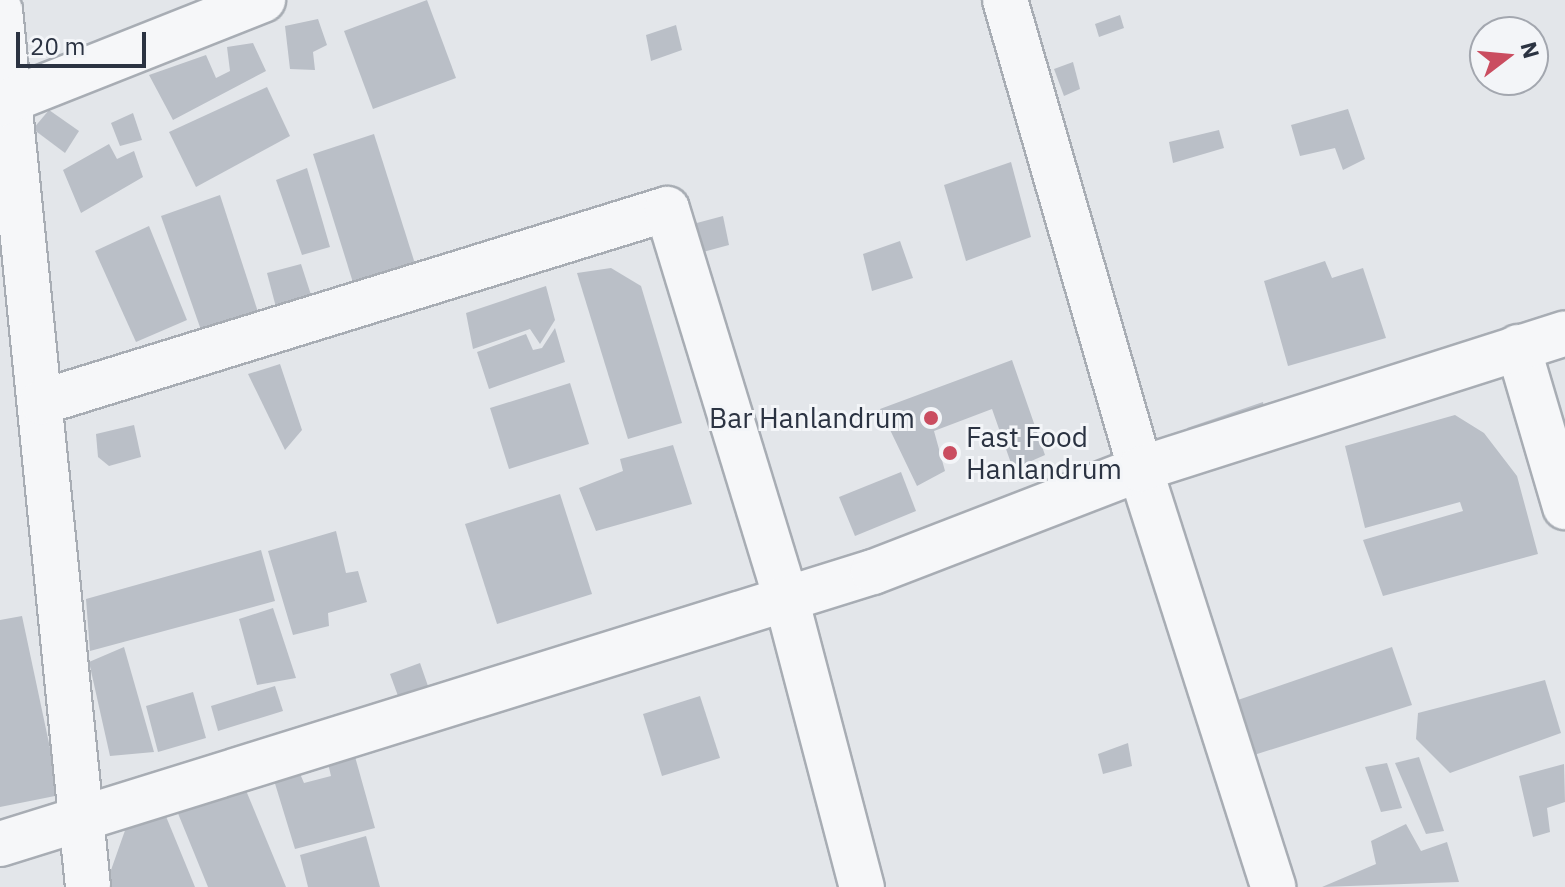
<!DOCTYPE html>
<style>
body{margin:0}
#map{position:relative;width:1565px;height:887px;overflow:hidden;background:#e3e6ea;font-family:"IBM Plex Sans",sans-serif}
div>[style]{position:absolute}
.building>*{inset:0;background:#babfc7}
.roads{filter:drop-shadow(2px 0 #a8adb4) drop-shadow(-2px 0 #a8adb4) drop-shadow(0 2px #a8adb4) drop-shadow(0 -2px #a8adb4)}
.minor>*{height:44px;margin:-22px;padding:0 22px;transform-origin:22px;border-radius:22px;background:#f6f7f9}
.dots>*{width:22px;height:22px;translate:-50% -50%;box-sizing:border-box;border:4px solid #f3f5f8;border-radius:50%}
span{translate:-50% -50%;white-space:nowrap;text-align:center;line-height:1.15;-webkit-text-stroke:6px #f3f5f8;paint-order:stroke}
.poi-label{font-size:28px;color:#2b3342}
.right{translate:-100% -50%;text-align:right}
.left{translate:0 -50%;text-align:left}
.north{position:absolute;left:1469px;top:16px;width:80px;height:80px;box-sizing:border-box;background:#f3f5f8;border:2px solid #a3a7af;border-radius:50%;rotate:74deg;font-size:22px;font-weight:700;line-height:32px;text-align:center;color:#2b3342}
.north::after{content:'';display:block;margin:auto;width:28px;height:36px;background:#ca4d60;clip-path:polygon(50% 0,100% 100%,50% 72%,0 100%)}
.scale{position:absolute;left:16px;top:32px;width:130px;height:36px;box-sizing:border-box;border:4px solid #2b3342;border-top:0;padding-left:10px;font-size:24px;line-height:28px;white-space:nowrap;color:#2b3342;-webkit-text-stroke:6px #f3f5f8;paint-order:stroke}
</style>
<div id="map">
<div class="building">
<div style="clip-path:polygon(427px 0,456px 78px,373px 109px,344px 31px)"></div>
<div style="clip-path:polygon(1120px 15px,1124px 28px,1099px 37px,1095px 24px)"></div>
<div style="clip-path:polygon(318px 19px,327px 45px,313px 52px,315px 70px,290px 69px,285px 26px)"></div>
<div style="clip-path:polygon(676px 25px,682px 50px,651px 61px,646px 35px)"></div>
<div style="clip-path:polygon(1533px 42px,1542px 68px,1533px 70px)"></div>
<div style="clip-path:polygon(253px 43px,266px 71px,173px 120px,149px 75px,206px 55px,216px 78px,230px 71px,227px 47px)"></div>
<div style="clip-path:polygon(1073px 62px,1080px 89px,1064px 96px,1054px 69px)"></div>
<div style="clip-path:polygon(267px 87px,290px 136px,196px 187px,169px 132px)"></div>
<div style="clip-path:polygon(1348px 109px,1365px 159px,1343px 170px,1335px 148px,1300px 156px,1291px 125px)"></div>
<div style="clip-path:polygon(49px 110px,79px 131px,65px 153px,33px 129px)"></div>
<div style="clip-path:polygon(133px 113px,142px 140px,120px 146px,111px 123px)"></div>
<div style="clip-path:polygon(1219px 130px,1224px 148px,1173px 163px,1169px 142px)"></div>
<div style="clip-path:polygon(374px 134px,417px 270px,355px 289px,313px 154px)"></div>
<div style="clip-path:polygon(109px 144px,117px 159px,134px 151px,143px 177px,81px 213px,63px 170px)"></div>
<div style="clip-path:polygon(1011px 162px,1031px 237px,966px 261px,944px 185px)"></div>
<div style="clip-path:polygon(307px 168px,330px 247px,302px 255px,276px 180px)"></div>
<div style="clip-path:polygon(220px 195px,258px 312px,201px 330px,161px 216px)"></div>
<div style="clip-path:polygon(723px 216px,729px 245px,703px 252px,693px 224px)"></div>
<div style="clip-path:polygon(149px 226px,187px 320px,136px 342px,95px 251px)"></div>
<div style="clip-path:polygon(900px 241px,913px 278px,872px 291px,863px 254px)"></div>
<div style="clip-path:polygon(1325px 261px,1332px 278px,1363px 268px,1386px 338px,1288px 366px,1264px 281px)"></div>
<div style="clip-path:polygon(301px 264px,313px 301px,277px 311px,267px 273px)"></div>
<div style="clip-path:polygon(611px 268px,641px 286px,682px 423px,628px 439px,577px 273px)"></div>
<div style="clip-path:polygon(546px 286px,555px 320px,540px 344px,530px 329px,473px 349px,466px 313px)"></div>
<div style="clip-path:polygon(555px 328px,565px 362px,489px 389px,477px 352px,526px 334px,533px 350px,542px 348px)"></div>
<div style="clip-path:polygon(1012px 360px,1045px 455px,1013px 469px,992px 409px,934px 431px,945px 471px,917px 486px,880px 409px)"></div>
<div style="clip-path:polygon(280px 364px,302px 430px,285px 450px,248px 374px)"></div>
<div style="clip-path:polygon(570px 383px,589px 444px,509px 469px,490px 408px)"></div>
<div style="clip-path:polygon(1263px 402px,1266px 417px,1190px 439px,1187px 428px)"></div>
<div style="clip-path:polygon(1455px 415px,1484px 433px,1517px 476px,1538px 554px,1383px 596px,1363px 540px,1463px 511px,1460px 502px,1365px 528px,1345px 446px)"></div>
<div style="clip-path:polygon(134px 425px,141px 457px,109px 466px,98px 457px,96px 434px)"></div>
<div style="clip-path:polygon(673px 445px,692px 504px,596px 531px,579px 488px,623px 471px,620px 459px)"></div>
<div style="clip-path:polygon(901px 472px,916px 511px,855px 536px,839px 497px)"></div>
<div style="clip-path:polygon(560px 494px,592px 594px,497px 624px,465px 524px)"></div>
<div style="clip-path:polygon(336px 531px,346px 573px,358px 571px,367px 602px,328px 613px,329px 626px,293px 635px,268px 551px)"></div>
<div style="clip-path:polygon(261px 550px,275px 601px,90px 651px,86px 599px)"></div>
<div style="clip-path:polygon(273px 608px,296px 678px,257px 685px,239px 619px)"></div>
<div style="clip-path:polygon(22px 616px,60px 795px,0 807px,0 620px)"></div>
<div style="clip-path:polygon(124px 647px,154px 752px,110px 756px,89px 662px)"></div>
<div style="clip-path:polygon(1392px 647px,1412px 705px,1254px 755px,1235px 701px)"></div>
<div style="clip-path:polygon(420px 663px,428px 686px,398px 696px,390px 674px)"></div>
<div style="clip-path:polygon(1545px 680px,1561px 733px,1450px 773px,1416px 739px,1418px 713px)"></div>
<div style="clip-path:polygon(275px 686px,283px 711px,218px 731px,211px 706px)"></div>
<div style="clip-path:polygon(193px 692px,206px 738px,158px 752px,146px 706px)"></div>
<div style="clip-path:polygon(700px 696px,720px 758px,662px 776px,643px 714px)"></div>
<div style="clip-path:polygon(1128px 743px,1132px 766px,1103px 774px,1098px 754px)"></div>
<div style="clip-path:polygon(354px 753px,375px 828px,295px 849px,273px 777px,298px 769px,304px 783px,331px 776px,327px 759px)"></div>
<div style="clip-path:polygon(1419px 757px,1444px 831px,1426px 834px,1395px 763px)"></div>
<div style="clip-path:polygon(1387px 763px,1402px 808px,1381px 812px,1365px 767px)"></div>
<div style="clip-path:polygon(1564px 764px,1565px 802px,1547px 808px,1550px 832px,1533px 837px,1519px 776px)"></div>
<div style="clip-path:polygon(245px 788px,286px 887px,208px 887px,177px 811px)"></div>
<div style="clip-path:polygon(165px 814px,195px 887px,105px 887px,128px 822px)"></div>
<div style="clip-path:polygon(1406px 824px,1421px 851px,1447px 842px,1459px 882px,1322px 887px,1376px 864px,1371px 841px)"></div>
<div style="clip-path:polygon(366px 836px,380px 887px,308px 887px,300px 855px)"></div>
</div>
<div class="roads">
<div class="minor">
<div style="left:1005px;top:0;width:488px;rotate:73.9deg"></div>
<div style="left:1140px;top:469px;width:439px;rotate:72.3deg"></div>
<div style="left:0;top:10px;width:881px;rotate:84.27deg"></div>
<div style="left:0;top:104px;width:283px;rotate:-21.6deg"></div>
<div style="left:1518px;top:347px;width:167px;rotate:73.6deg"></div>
<div style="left:42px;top:402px;width:654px;rotate:-17.16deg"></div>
<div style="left:667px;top:209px;width:407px;rotate:73deg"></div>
<div style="left:786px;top:598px;width:299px;rotate:75.3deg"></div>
<div style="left:0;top:844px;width:914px;rotate:-17.31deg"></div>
<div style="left:873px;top:572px;width:286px;rotate:-21.1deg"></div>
<div style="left:1140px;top:469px;width:446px;rotate:-17.7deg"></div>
</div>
</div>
<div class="dots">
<div style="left:931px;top:418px;background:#ca4d60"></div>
<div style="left:950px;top:453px;background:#ca4d60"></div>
</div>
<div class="poi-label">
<span class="right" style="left:915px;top:418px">Bar Hanlandrum</span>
<span class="left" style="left:966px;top:453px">Fast Food<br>Hanlandrum</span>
</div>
<div class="north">N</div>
<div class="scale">20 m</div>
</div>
